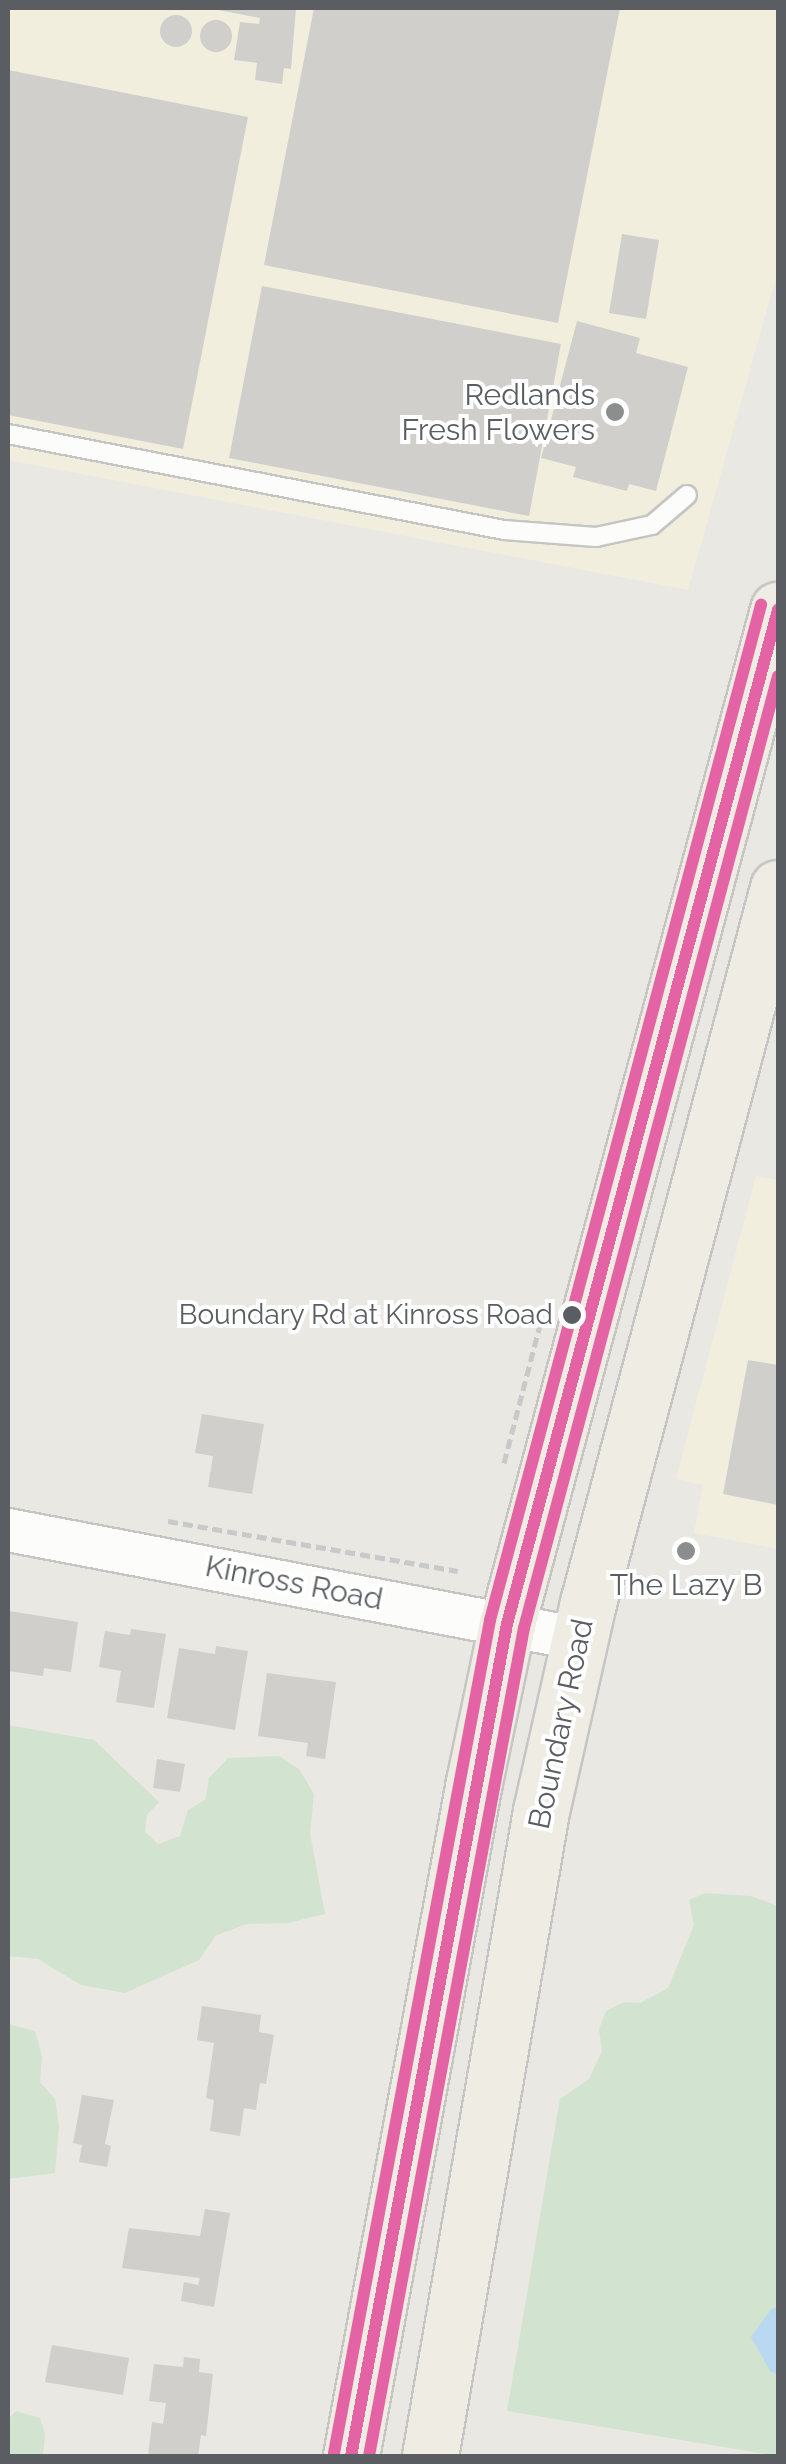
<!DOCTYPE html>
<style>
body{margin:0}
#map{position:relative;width:786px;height:2464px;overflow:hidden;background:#e9e8e3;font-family:Raleway,sans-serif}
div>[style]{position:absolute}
.commercial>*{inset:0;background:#f2eedd}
.green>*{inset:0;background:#d2e4d0}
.water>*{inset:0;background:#bad9f1}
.building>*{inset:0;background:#d0cfcc}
.round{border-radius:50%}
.path>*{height:5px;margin-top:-2.5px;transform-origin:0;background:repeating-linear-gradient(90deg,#c7cac8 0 10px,transparent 0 15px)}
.roads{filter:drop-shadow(2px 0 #c5c5c4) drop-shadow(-2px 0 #c5c5c4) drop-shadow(0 2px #c5c5c4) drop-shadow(0 -2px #c5c5c4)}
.service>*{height:18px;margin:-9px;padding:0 9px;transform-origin:9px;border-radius:9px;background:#fcfcfb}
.tertiary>*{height:42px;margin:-21px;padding:0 21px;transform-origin:21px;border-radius:21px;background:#fcfcfb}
.trunk>*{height:55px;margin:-27.5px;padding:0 27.5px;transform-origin:27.5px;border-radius:27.5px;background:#eeece3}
.bus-1>*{height:12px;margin:-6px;padding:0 6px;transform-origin:6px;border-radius:6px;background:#e463a4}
.bus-2>*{height:12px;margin:-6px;padding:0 6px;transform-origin:6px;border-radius:6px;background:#e463a4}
.bus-3>*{height:12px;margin:-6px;padding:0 6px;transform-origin:6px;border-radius:6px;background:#e463a4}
.dots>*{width:28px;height:28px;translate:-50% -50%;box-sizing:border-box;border:5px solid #fff;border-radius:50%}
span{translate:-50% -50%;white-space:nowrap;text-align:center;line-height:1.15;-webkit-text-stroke:8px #fff;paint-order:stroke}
.bus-label{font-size:28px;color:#5a5d61}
.right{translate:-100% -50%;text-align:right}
.poi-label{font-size:30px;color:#5a5d61}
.street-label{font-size:30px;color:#5a5d61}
.frame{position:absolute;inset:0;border:10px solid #5a5d61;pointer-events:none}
</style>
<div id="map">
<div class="commercial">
<div style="clip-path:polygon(8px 8px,778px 8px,778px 271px,688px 590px,8px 460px)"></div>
<div style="clip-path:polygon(756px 1176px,778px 1180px,778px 1549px,694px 1533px,703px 1485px,676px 1479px)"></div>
</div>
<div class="green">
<div style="clip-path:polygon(8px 1725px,94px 1740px,159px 1802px,147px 1815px,145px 1832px,158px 1844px,180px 1836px,188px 1810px,205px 1800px,209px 1778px,228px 1758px,279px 1756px,299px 1769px,314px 1794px,310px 1833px,325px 1914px,289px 1923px,247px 1924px,215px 1936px,199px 1960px,125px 1993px,81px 1985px,38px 1959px,8px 1956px)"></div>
<div style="clip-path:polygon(705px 1893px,751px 1896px,778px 1906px,778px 2307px,772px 2308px,770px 2370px,778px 2375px,778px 2456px,507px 2411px,560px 2099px,589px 2079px,602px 2051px,599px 2029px,606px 2011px,624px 2002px,640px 2003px,668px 1988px,694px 1925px,689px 1900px)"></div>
<div style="clip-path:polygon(8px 2024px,35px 2031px,42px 2056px,40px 2082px,55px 2099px,59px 2126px,55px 2173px,8px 2179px)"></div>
<div style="clip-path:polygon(16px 2411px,40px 2418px,45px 2435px,43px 2456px,8px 2456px,8px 2419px)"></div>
</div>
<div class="water">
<div style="clip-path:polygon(778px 2307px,778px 2375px,770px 2371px,751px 2337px,772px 2308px)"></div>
</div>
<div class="building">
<div style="clip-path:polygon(208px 8px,296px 8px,291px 69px,284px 68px,282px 84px,255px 80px,257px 63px,234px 60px,240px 22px,259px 24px,260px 18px)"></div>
<div style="clip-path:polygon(314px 8px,620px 8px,558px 323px,264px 265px)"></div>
<div class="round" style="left:160px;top:15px;width:32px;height:32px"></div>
<div class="round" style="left:200px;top:20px;width:32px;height:32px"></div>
<div style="clip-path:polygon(8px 70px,248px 117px,183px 449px,8px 415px)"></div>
<div style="clip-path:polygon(622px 234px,659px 240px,646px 319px,609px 313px)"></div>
<div style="clip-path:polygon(262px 286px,561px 344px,529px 516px,229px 458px)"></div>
<div style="clip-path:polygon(577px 321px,640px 338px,636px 353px,688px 367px,656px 491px,629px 484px,627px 491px,573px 477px,576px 467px,541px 458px)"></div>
<div style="clip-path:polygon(748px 1360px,778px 1365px,778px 1505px,723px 1494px)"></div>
<div style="clip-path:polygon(202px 1414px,264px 1424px,252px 1494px,208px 1487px,213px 1456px,195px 1453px)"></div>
<div style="clip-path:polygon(9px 1611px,78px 1622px,71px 1672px,44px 1668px,43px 1676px,8px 1671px)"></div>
<div style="clip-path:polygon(131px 1629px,166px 1634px,154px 1708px,116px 1702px,121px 1671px,99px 1667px,105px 1631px,130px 1635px)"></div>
<div style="clip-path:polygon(216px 1646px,248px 1651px,235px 1730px,167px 1718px,179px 1648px,215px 1654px)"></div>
<div style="clip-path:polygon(267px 1673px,336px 1682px,325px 1759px,306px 1756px,308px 1743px,258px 1736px)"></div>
<div style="clip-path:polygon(157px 1759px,185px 1764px,180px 1792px,153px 1788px)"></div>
<div style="clip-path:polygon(202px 2006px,261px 2015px,259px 2032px,274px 2035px,266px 2084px,260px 2083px,256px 2110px,244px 2108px,240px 2136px,210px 2131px,214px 2100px,206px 2098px,214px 2043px,197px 2040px)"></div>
<div style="clip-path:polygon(82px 2095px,114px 2100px,105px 2144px,111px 2146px,107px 2167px,79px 2162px,82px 2145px,73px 2143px)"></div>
<div style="clip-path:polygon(205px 2209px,230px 2213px,214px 2307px,181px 2301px,184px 2282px,198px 2285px,200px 2278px,122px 2268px,129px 2228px,200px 2236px)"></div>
<div style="clip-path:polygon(52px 2345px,129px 2358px,123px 2395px,45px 2382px)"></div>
<div style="clip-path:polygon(184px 2357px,200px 2359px,199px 2372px,213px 2374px,206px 2436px,201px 2435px,198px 2456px,148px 2456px,152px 2422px,163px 2424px,166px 2403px,149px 2401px,154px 2364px,183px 2367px)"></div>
</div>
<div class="path">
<div style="left:504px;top:1463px;width:147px;rotate:-75.4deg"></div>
<div style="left:168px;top:1521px;width:294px;rotate:9.8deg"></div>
</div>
<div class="roads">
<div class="service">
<div style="left:8px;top:434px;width:505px;rotate:10.95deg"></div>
<div style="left:504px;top:530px;width:92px;rotate:4.4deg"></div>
<div style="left:596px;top:537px;width:57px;rotate:-12.1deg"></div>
<div style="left:652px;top:525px;width:46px;rotate:-40.6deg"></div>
</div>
<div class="tertiary">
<div style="left:8px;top:1530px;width:582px;rotate:10.79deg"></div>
</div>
<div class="trunk">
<div style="left:351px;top:2456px;width:685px;rotate:-79.66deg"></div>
<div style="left:474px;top:1782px;width:161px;rotate:-78.2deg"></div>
<div style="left:507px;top:1624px;width:1050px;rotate:-75.04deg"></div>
<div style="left:430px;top:2456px;width:654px;rotate:-80.24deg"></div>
<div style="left:541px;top:1811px;width:213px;rotate:-77.3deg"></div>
<div style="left:588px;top:1603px;width:740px;rotate:-75.12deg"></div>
</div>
</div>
<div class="bus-1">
<div style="left:351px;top:2456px;width:846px;rotate:-79.38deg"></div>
<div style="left:507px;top:1624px;width:1050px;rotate:-75.04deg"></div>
</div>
<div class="bus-2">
<div style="left:369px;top:2456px;width:842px;rotate:-79.4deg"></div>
<div style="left:524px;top:1628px;width:985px;rotate:-75.06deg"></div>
</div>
<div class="bus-3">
<div style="left:334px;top:2453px;width:847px;rotate:-79.39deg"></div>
<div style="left:490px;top:1620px;width:1051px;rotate:-75.05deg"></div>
</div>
<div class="dots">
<div style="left:615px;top:412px;background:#8c8e8e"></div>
<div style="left:572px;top:1315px;background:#5a5d61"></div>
<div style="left:686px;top:1551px;background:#8c8e8e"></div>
</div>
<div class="bus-label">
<span class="right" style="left:553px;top:1315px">Boundary Rd at Kinross Road</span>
</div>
<div class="poi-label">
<span class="right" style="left:595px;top:412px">Redlands<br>Fresh Flowers</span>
<span style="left:686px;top:1585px">The Lazy B</span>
</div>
<div class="street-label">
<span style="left:294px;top:1583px;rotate:11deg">Kinross Road</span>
<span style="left:561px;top:1724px;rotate:-78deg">Boundary Road</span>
</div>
<div class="frame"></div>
</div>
